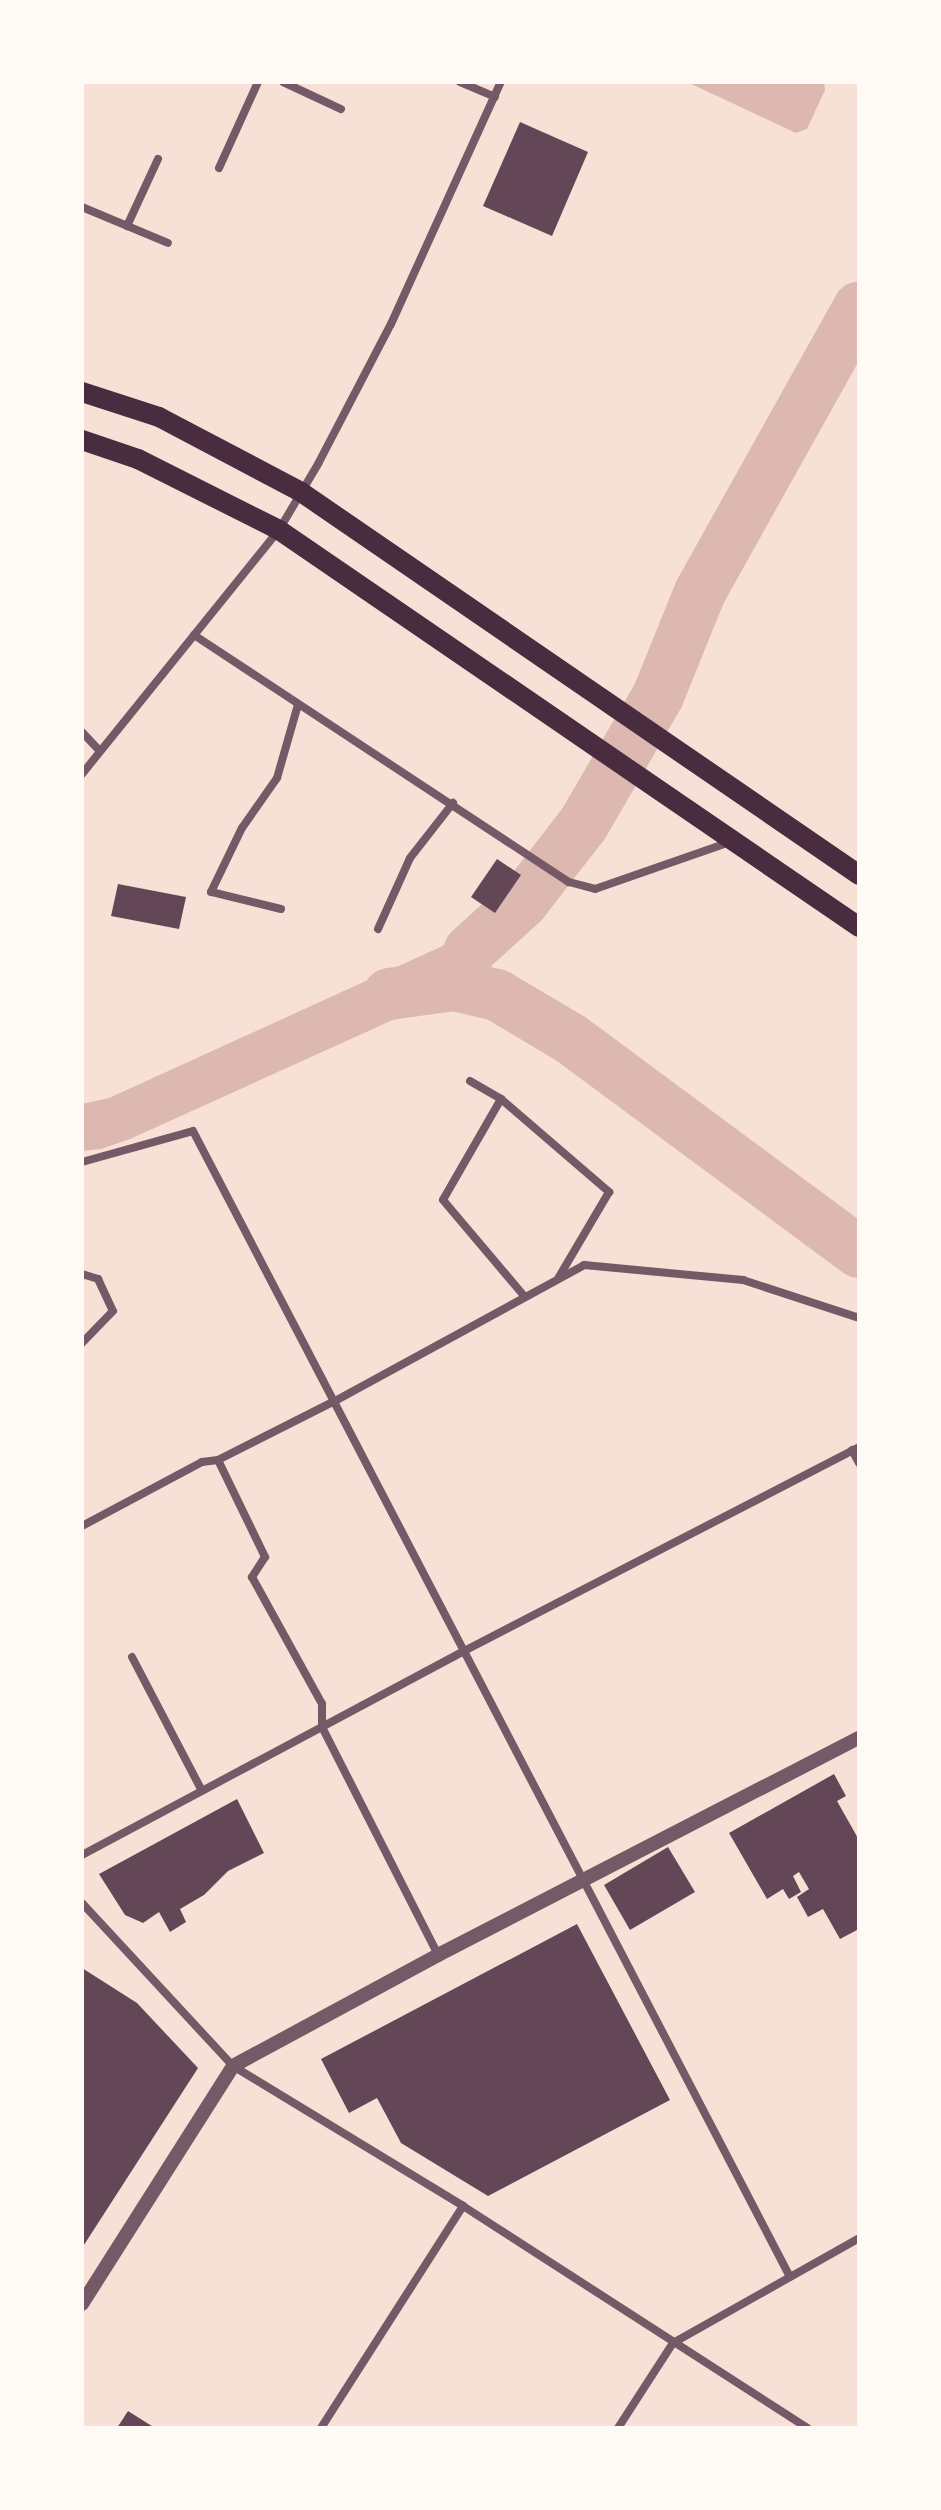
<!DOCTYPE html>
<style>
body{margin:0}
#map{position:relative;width:941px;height:2510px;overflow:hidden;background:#f7e1d7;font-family:Arial,sans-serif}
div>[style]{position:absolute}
.water>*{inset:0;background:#dcb8b0}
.river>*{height:52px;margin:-26px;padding:0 26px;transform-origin:26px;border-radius:26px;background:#dcb8b0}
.building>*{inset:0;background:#644757}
.minor>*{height:8px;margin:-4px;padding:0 4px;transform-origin:4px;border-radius:4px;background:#755966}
.tertiary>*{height:14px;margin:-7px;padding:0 7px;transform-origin:7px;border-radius:7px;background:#755966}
.primary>*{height:20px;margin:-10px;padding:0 10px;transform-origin:10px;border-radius:10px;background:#4a2c40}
span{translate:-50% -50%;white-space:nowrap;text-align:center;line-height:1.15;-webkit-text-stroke:6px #fffaf5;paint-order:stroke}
.frame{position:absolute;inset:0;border:84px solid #fffaf5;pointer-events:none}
</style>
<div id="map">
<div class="water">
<div style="clip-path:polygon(687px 82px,824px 82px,825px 90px,807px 129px,796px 133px)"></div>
<div style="clip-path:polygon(447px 944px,471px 956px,452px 1008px,395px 1019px,130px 1139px,101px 1149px,82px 1151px,82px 1104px,109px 1098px)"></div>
</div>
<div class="river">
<div style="left:454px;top:985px;width:38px;rotate:-65deg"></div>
<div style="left:470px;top:950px;width:70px;rotate:-42.1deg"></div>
<div style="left:522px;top:903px;width:101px;rotate:-52.2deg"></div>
<div style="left:584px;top:823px;width:147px;rotate:-59.8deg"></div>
<div style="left:658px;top:696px;width:112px;rotate:-68deg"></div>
<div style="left:700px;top:592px;width:326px;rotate:-60.8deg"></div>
<div style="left:389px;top:994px;width:66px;rotate:-7.9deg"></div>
<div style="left:454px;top:985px;width:44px;rotate:13.1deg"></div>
<div style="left:497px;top:995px;width:86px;rotate:30.7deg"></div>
<div style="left:571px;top:1039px;width:358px;rotate:36.5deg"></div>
</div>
<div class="building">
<div style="clip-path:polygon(520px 122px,588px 152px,552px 236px,483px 206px)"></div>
<div style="clip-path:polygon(497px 859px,521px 875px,495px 913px,471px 897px)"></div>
<div style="clip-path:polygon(118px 884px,186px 897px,179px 929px,111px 916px)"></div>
<div style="clip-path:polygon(834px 1774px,846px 1796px,837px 1801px,859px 1840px,859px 1929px,840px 1939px,823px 1909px,808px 1917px,797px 1897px,809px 1889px,799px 1872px,793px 1876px,801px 1892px,789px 1899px,783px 1889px,767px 1899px,729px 1833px)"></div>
<div style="clip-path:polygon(237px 1799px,264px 1853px,228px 1871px,204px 1895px,180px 1909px,186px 1922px,170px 1932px,159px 1912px,143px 1923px,125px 1915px,99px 1874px)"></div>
<div style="clip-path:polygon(668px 1847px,695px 1892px,630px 1930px,604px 1885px)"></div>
<div style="clip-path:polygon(577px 1924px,670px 2100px,488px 2196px,401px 2143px,377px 2098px,349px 2113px,321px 2059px)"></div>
<div style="clip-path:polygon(82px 1968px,137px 2003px,198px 2068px,82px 2248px)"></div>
<div style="clip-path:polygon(128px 2411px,155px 2428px,117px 2428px)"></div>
</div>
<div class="minor">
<div style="left:283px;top:82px;width:64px;rotate:25deg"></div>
<div style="left:460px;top:82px;width:38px;rotate:23deg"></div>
<div style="left:219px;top:168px;width:94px;rotate:-65.6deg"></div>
<div style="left:82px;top:207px;width:93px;rotate:22.7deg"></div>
<div style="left:127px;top:226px;width:74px;rotate:-65.2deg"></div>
<div style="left:194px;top:635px;width:449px;rotate:33.4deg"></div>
<div style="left:569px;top:882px;width:27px;rotate:15deg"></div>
<div style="left:595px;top:889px;width:143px;rotate:-19.2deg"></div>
<div style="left:82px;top:732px;width:23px;rotate:47deg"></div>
<div style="left:82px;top:774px;width:314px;rotate:-51.1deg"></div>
<div style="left:279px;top:530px;width:77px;rotate:-59.4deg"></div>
<div style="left:318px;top:464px;width:158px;rotate:-62.5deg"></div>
<div style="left:391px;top:324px;width:266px;rotate:-65.6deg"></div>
<div style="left:281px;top:909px;width:72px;rotate:-166.3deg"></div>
<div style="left:211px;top:892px;width:71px;rotate:-64.2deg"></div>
<div style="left:242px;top:828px;width:61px;rotate:-55deg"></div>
<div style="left:277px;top:778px;width:76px;rotate:-74deg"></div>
<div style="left:378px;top:929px;width:78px;rotate:-65.7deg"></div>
<div style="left:410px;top:858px;width:70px;rotate:-52deg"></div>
<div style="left:470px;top:1081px;width:36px;rotate:30deg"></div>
<div style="left:501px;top:1099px;width:143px;rotate:40.7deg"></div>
<div style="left:609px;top:1192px;width:99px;rotate:120.5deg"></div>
<div style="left:501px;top:1099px;width:116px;rotate:119.9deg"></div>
<div style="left:443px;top:1200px;width:127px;rotate:49.8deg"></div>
<div style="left:82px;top:1162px;width:115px;rotate:-15.6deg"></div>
<div style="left:193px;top:1131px;width:1290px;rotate:62.48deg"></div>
<div style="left:82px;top:1274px;width:17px;rotate:17deg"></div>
<div style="left:98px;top:1279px;width:35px;rotate:65deg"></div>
<div style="left:113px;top:1311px;width:45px;rotate:134.1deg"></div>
<div style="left:852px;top:1450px;width:15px;rotate:62deg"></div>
<div style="left:218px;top:1460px;width:108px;rotate:64.1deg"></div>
<div style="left:265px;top:1557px;width:24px;rotate:123deg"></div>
<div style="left:252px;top:1577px;width:145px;rotate:61.1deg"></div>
<div style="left:322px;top:1704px;width:23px;rotate:90deg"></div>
<div style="left:322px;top:1727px;width:256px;rotate:63deg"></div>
<div style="left:82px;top:1526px;width:136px;rotate:-28.1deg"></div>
<div style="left:202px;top:1462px;width:16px;rotate:-7deg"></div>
<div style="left:218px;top:1460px;width:131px;rotate:-26.8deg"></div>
<div style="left:335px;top:1401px;width:284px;rotate:-28.6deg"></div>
<div style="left:584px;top:1265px;width:160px;rotate:5.4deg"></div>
<div style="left:743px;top:1280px;width:122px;rotate:18.1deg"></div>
<div style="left:132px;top:1657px;width:151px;rotate:62.4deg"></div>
<div style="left:82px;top:1855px;width:435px;rotate:-28.1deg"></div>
<div style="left:466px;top:1650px;width:442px;rotate:-27.3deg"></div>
<div style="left:82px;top:1903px;width:222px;rotate:47.2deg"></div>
<div style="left:233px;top:2066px;width:269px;rotate:31.3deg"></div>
<div style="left:463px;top:2206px;width:410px;rotate:32.8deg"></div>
<div style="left:321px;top:2428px;width:264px;rotate:-57.4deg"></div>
<div style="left:618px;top:2428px;width:101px;rotate:-57.1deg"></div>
<div style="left:673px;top:2343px;width:214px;rotate:-29.4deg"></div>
</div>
<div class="tertiary">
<div style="left:82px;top:2304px;width:282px;rotate:-57.6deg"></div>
<div style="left:233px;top:2066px;width:233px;rotate:-28.4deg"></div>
<div style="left:438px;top:1955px;width:474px;rotate:-27.3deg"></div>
</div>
<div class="primary">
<div style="left:82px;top:392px;width:81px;rotate:18deg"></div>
<div style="left:159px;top:417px;width:161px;rotate:27.8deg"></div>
<div style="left:301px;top:492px;width:677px;rotate:34.46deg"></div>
<div style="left:82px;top:440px;width:59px;rotate:18.7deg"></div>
<div style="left:138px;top:459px;width:158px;rotate:26.7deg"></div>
<div style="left:279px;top:530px;width:703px;rotate:34.39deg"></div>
</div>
<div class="frame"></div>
</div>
